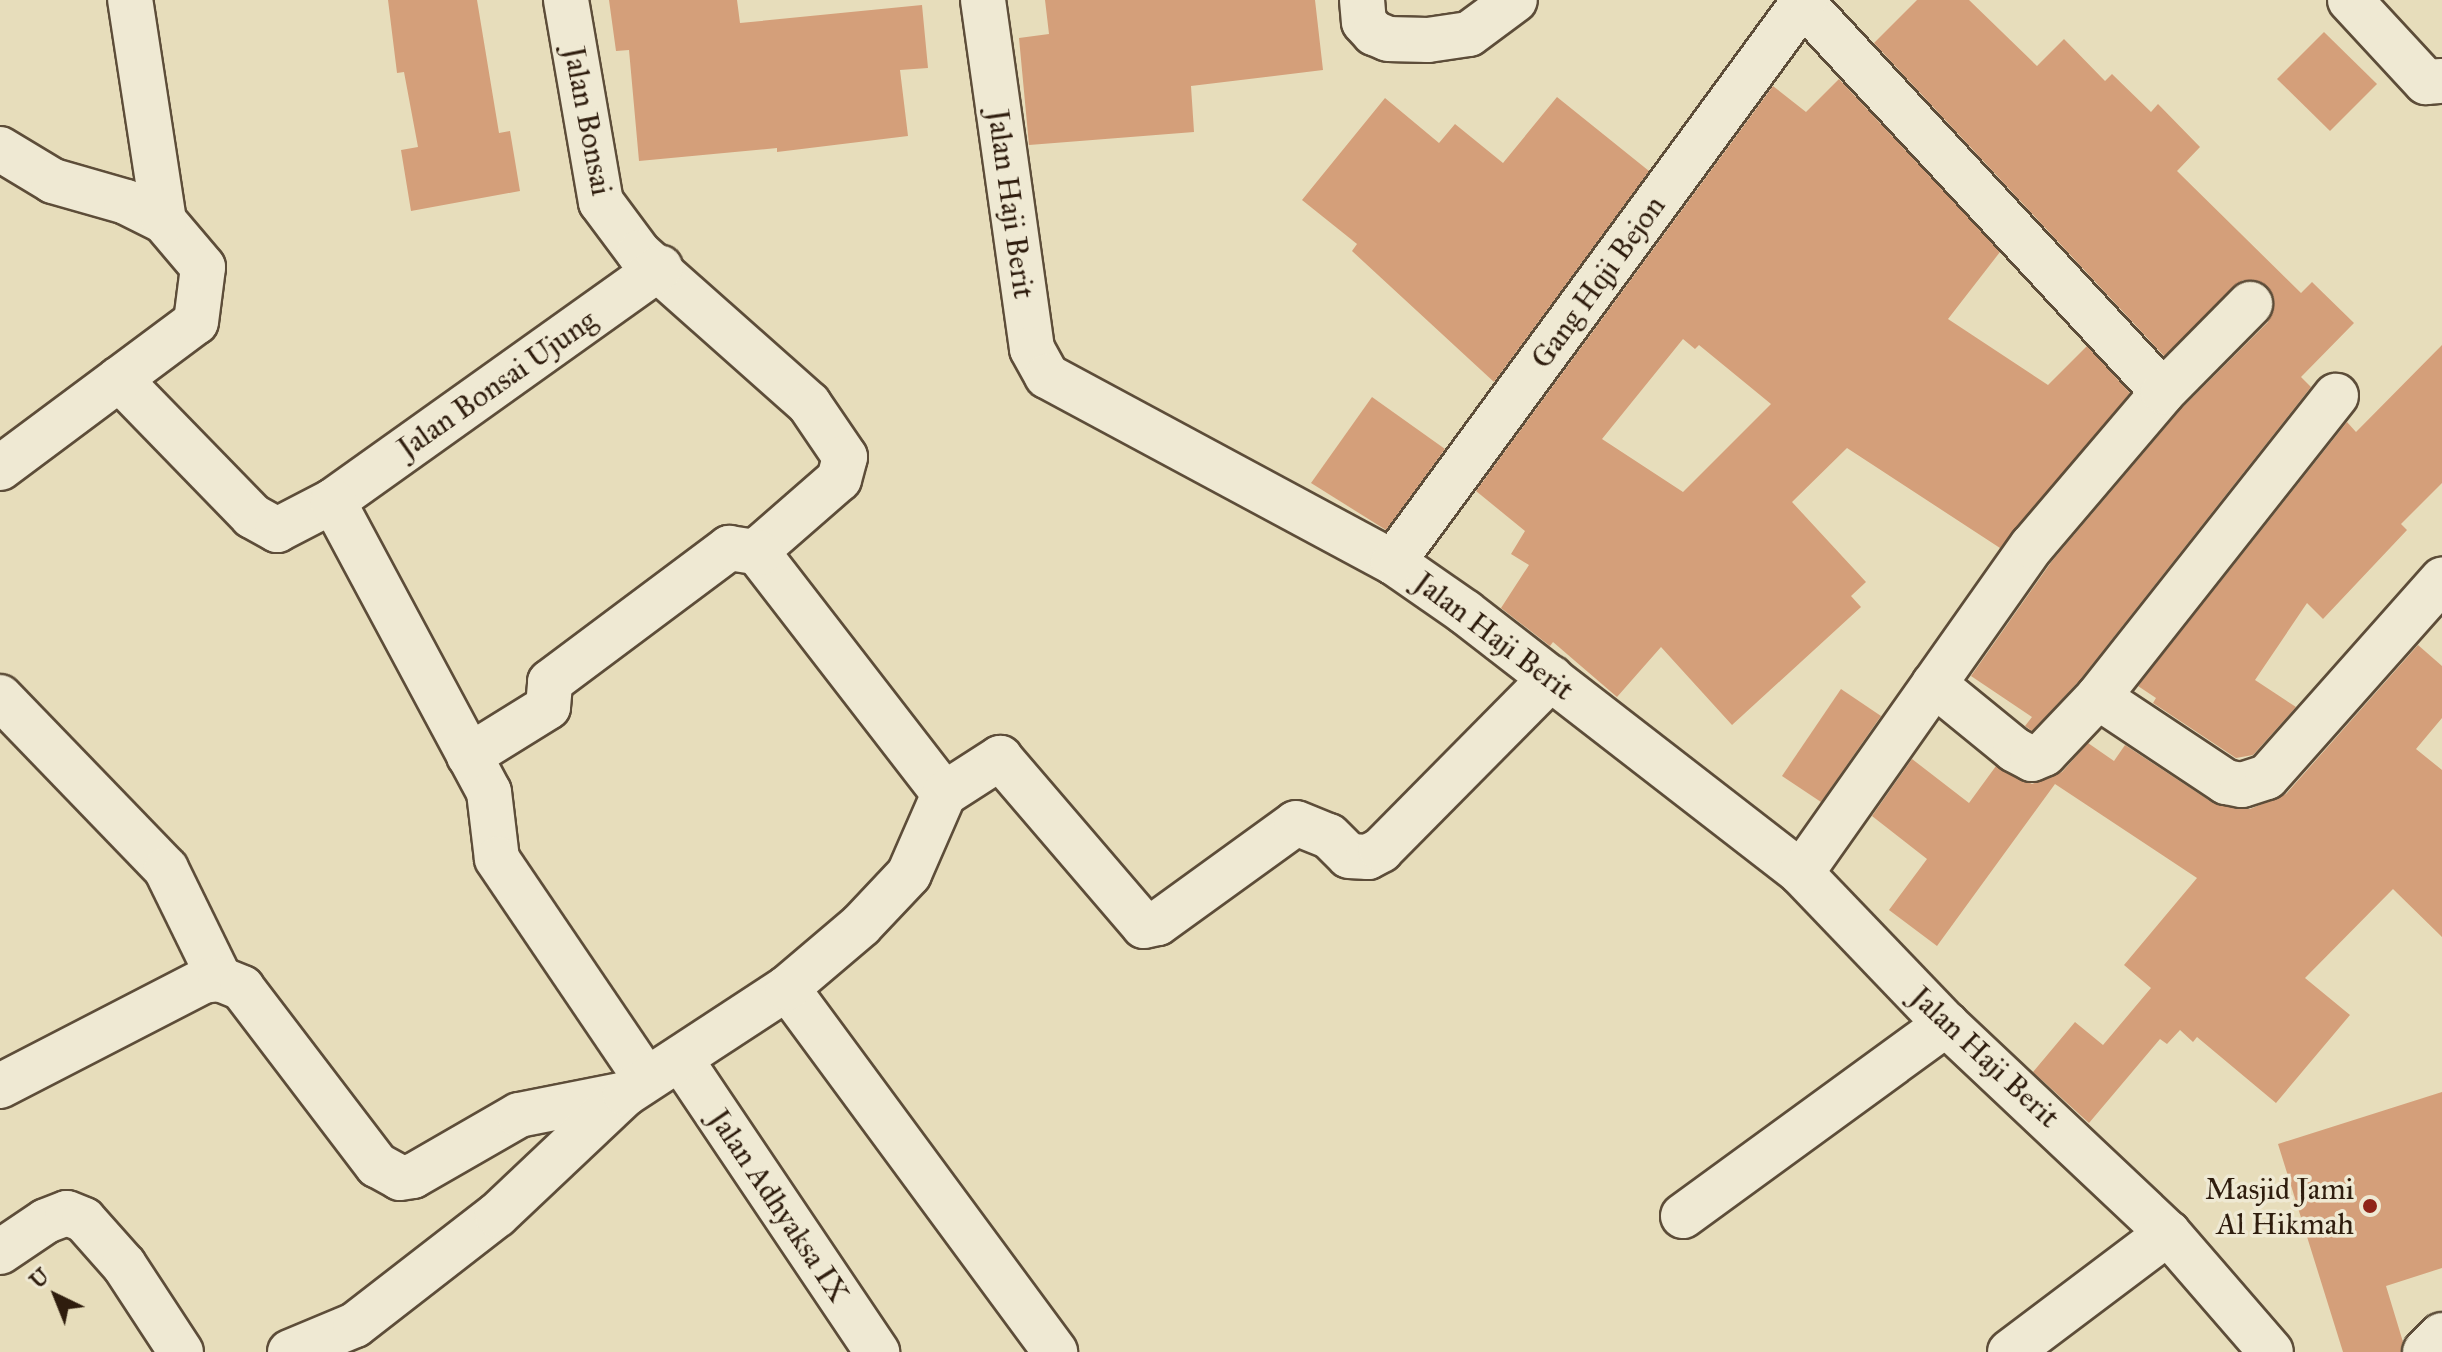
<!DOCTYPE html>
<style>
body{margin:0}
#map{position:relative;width:2442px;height:1352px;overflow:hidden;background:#e7ddbb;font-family:"IM FELL Great Primer",serif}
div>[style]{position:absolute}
.building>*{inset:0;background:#d49f7a}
.roads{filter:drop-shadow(2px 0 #5d4d39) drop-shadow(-2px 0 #5d4d39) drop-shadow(0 2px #5d4d39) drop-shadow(0 -2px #5d4d39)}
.minor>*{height:44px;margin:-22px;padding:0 22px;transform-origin:22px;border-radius:22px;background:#efe9d3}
.dots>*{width:22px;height:22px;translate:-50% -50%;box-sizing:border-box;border:4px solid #efe9d3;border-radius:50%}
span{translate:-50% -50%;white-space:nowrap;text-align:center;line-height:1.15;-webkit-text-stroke:7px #efe9d3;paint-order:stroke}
.street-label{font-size:30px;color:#2f1d0e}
.poi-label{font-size:30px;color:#2f1d0e}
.right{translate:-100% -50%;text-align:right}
.north{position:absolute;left:16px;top:1256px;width:80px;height:80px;-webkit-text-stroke:6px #efe9d3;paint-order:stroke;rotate:317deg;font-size:22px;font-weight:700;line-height:32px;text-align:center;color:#2f1d0e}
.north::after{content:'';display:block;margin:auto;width:28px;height:36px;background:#2f1d0e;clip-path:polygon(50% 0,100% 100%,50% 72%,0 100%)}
</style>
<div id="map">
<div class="building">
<div style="clip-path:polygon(388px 0,477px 0,499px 133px,510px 131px,520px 191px,411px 211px,401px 150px,418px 147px,404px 72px,397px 73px)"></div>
<div style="clip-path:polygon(609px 0,737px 0,740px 23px,922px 5px,928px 68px,900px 70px,908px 136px,777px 152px,777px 148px,639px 161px,629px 50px,616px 51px)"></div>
<div style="clip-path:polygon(1045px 0,1315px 0,1323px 70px,1191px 86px,1194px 132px,1029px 145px,1019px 38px,1049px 34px)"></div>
<div style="clip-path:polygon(1917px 0,1969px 0,2037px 66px,2064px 39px,2105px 81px,2112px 74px,2151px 112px,2158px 104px,2200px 147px,2177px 171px,2301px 293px,2312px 282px,2354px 323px,2301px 377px,2311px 387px,2079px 681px,2032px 731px,2025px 726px,2032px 717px,1971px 676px,2052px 561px,2181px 409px,2268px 322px,2274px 298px,2267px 286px,2243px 280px,2164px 356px,1874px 43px)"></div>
<div style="clip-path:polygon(2324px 32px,2377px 84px,2330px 131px,2277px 79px)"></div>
<div style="clip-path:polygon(evenodd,1839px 79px,2000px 252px,1948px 319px,2048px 385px,2087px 346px,2130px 393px,2000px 548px,1847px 448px,1792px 502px,1866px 582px,1851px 596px,1861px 607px,1732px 725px,1661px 647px,1617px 697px,1553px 642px,1550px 646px,1501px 608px,1529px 565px,1511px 554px,1525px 531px,1476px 491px,1773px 86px,1806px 112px,1839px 79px,1683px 339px,1695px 349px,1699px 345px,1771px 404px,1683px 492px,1602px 439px,1683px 339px)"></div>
<div style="clip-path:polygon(1557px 97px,1649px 171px,1494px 382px,1352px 251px,1357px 244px,1302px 200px,1385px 98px,1439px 143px,1455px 124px,1503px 163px)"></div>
<div style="clip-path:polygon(2442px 345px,2442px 483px,2401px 524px,2407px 530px,2323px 619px,2307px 603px,2255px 680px,2296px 707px,2253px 755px,2236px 758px,2153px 703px,2156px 698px,2138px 686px,2347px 422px,2356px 432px)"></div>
<div style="clip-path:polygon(1372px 397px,1445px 449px,1386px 530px,1311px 483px)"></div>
<div style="clip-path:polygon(2418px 645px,2442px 666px,2442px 718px,2416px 749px,2442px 770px,2442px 937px,2393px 889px,2305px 978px,2350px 1015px,2276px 1103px,2197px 1037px,2193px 1042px,2180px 1030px,2167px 1044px,2160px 1039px,2089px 1123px,2033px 1072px,2075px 1022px,2103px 1045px,2151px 988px,2124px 965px,2197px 878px,2055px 784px,1937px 946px,1889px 910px,1927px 859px,1872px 816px,1912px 759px,1969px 803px,1996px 766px,2032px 784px,2062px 772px,2088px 743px,2114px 761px,2125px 745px,2213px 803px,2250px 809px,2286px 794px)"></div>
<div style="clip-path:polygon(1841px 689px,1881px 716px,1821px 802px,1782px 776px)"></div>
<div style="clip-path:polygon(2442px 1092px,2442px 1268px,2386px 1286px,2403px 1342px,2401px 1352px,2343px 1352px,2278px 1144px)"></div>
</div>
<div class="roads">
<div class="minor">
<div style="left:566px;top:0;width:205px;rotate:80.2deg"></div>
<div style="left:601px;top:202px;width:64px;rotate:53.3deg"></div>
<div style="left:639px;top:253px;width:227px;rotate:41.6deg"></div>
<div style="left:809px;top:404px;width:64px;rotate:55.8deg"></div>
<div style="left:845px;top:457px;width:23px;rotate:105deg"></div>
<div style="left:839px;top:479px;width:103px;rotate:138.9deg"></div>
<div style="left:761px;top:547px;width:10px;rotate:90deg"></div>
<div style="left:761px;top:557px;width:299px;rotate:52.3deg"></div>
<div style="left:983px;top:0;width:352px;rotate:82deg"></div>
<div style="left:1032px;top:349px;width:31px;rotate:61deg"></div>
<div style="left:1047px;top:376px;width:393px;rotate:28.3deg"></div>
<div style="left:1393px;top:562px;width:88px;rotate:34.8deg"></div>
<div style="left:1465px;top:612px;width:425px;rotate:37.8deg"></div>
<div style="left:1801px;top:873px;width:209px;rotate:46.2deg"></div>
<div style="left:1946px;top:1024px;width:305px;rotate:43.3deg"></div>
<div style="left:2168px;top:1233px;width:157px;rotate:49.1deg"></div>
<div style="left:1362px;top:0;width:22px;rotate:85deg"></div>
<div style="left:1364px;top:22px;width:15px;rotate:48deg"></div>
<div style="left:1374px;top:33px;width:15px;rotate:23deg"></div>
<div style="left:1388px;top:39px;width:40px;rotate:1.4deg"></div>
<div style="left:1428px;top:40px;width:41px;rotate:-8.3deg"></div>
<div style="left:1469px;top:34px;width:57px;rotate:-36.5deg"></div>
<div style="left:1800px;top:0;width:534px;rotate:47.2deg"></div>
<div style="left:2350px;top:0;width:112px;rotate:47.2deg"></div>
<div style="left:2426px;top:82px;width:16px;rotate:-4deg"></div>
<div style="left:0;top:149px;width:62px;rotate:31.1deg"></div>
<div style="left:53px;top:181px;width:76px;rotate:16deg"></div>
<div style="left:126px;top:202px;width:42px;rotate:26.6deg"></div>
<div style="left:119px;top:379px;width:191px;rotate:45.8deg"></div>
<div style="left:252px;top:516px;width:29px;rotate:29deg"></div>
<div style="left:277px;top:530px;width:63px;rotate:-27.4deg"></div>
<div style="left:333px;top:501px;width:402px;rotate:-35.5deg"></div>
<div style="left:0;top:468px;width:244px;rotate:-36.7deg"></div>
<div style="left:196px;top:322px;width:55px;rotate:-82.7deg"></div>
<div style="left:203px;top:267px;width:60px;rotate:-130.3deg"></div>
<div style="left:164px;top:221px;width:224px;rotate:-98.7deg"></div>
<div style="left:333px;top:501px;width:330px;rotate:61.8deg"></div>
<div style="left:489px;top:792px;width:67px;rotate:83.2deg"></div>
<div style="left:497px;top:859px;width:266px;rotate:55.9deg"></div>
<div style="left:1393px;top:562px;width:697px;rotate:-53.76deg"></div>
<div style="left:1934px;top:684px;width:104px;rotate:39.2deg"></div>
<div style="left:2015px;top:750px;width:19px;rotate:28deg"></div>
<div style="left:2032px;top:759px;width:13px;rotate:-23deg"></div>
<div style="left:2044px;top:754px;width:79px;rotate:-46.5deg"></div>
<div style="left:2098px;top:697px;width:384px;rotate:-51.7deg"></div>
<div style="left:0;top:697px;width:239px;rotate:46deg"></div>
<div style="left:166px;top:869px;width:123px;rotate:63.9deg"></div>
<div style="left:2098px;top:697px;width:154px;rotate:33.6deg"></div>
<div style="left:2226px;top:782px;width:16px;rotate:11deg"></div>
<div style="left:2242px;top:785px;width:26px;rotate:-18deg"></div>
<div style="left:2267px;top:777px;width:264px;rotate:-48.4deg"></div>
<div style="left:469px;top:756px;width:93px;rotate:-31.8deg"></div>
<div style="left:548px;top:707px;width:25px;rotate:-85deg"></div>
<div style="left:550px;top:682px;width:224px;rotate:-36.8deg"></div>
<div style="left:729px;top:548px;width:31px;rotate:9deg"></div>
<div style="left:1801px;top:873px;width:400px;rotate:-54.8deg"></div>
<div style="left:2032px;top:546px;width:202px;rotate:-49.6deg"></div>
<div style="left:2163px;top:392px;width:124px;rotate:-45.3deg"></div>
<div style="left:787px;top:988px;width:452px;rotate:53.6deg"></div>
<div style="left:681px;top:1060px;width:352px;rotate:56.1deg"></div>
<div style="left:0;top:1086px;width:229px;rotate:-27.3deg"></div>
<div style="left:203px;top:981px;width:17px;rotate:-7deg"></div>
<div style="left:220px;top:979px;width:24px;rotate:22deg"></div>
<div style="left:242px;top:988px;width:223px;rotate:52.7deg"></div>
<div style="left:377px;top:1165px;width:26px;rotate:29deg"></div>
<div style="left:400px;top:1178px;width:13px;rotate:-9deg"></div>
<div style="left:413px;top:1176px;width:122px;rotate:-29.9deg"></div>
<div style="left:519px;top:1115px;width:108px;rotate:-11.2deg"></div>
<div style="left:1683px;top:1216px;width:326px;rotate:-36.1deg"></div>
<div style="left:0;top:1252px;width:55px;rotate:-34deg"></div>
<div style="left:46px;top:1221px;width:22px;rotate:-21deg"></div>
<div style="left:67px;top:1213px;width:18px;rotate:22deg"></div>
<div style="left:84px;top:1220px;width:60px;rotate:48.4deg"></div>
<div style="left:124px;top:1265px;width:104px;rotate:56.8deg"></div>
<div style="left:290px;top:1352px;width:70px;rotate:-22.6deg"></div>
<div style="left:355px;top:1325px;width:180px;rotate:-37.8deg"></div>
<div style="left:497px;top:1215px;width:176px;rotate:-43.4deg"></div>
<div style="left:625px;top:1094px;width:194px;rotate:-33.2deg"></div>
<div style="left:787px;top:988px;width:97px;rotate:-40.4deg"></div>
<div style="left:861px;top:925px;width:70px;rotate:-46.7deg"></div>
<div style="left:909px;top:874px;width:87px;rotate:-66.4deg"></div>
<div style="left:944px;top:794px;width:67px;rotate:-32.7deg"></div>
<div style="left:1000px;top:758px;width:221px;rotate:49.4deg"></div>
<div style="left:1144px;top:926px;width:14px;rotate:-12deg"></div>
<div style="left:1158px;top:923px;width:170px;rotate:-35.9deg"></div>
<div style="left:1296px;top:823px;width:35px;rotate:22deg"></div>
<div style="left:1329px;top:836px;width:28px;rotate:45deg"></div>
<div style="left:1349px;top:856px;width:19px;rotate:3deg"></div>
<div style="left:1368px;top:857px;width:15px;rotate:-28deg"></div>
<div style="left:1381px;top:850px;width:242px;rotate:-45.3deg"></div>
<div style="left:2010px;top:1352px;width:198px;rotate:-37deg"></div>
<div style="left:2425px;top:1352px;width:24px;rotate:-45deg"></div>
</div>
</div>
<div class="dots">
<div style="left:2370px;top:1206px;background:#8f2418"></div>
</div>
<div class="street-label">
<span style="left:588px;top:121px;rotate:79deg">Jalan Bonsai</span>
<span style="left:1011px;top:204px;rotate:82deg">Jalan Haji Berit</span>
<span style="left:1598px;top:282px;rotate:-54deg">Gang Hqji Bejon</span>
<span style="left:497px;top:384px;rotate:-35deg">Jalan Bonsai Ujung</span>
<span style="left:1494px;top:636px;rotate:37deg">Jalan Haji Berit</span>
<span style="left:1985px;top:1057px;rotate:43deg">Jalan Haji Berit</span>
<span style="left:779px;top:1206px;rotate:56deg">Jalan Adhyaksa IX</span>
</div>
<div class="poi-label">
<span class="right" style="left:2354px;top:1206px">Masjid Jami<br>Al Hikmah</span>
</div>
<div class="north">U</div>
</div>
